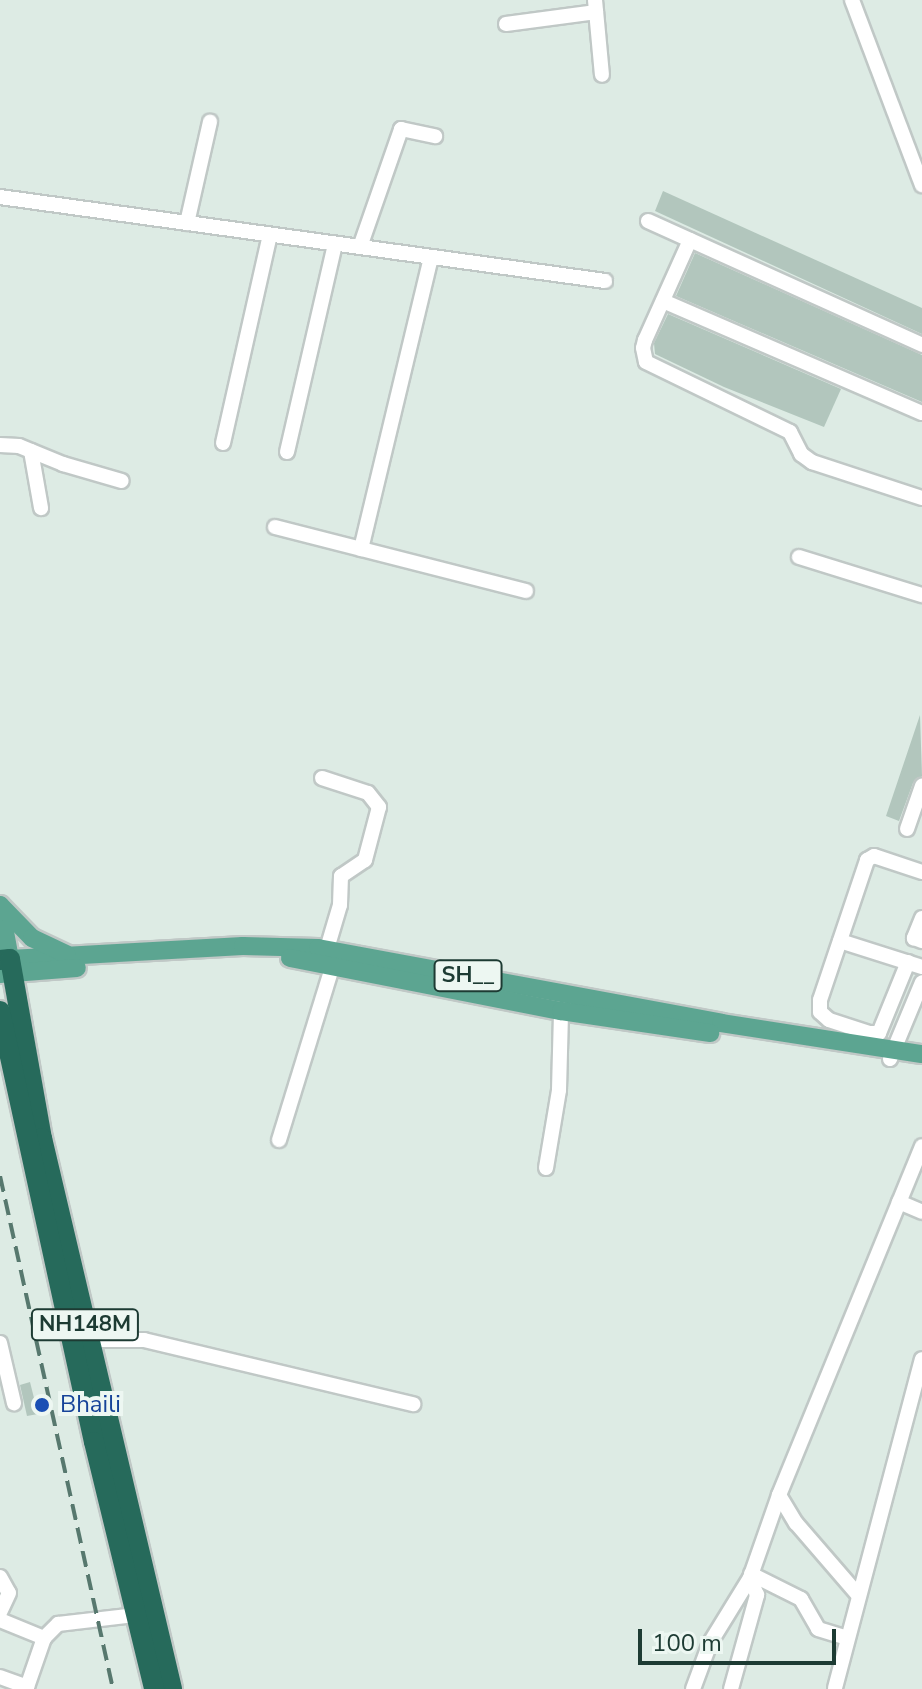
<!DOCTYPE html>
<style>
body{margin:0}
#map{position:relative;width:922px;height:1689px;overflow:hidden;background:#ddebe4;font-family:"Nunito Sans",sans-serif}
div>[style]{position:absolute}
.building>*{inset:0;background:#b2c6bd}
.roads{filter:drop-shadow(2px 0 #c0c8c6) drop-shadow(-2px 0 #c0c8c6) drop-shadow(0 2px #c0c8c6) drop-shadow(0 -2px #c0c8c6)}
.minor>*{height:14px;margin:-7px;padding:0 7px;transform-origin:7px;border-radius:7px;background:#fff}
.major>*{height:18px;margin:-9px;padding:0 9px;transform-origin:9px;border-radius:9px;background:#5ca591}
.highway>*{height:20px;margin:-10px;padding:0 10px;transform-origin:10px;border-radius:10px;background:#266a5b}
.rail>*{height:4px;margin-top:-2px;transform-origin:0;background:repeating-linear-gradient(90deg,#57786e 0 16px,transparent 0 24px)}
.dots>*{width:22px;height:22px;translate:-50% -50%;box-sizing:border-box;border:4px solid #edf7f2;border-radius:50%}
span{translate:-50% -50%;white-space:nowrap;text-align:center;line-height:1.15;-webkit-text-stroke:8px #edf7f2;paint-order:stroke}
.shield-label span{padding:2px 6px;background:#edf7f2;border:2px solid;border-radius:6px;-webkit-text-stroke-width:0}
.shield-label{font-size:22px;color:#1d3b33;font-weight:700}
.transit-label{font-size:24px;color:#164399}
.left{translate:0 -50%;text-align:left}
.scale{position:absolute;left:638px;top:1629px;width:198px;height:36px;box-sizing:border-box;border:4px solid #1d3b33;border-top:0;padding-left:10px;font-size:24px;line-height:28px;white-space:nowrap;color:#1d3b33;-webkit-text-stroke:6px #edf7f2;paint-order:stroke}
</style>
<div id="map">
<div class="building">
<div style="clip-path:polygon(663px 191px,922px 308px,922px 334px,655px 211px)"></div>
<div style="clip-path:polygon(695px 253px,922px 355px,922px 402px,676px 296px)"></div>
<div style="clip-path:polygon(668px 314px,841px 389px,824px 427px,724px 387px,655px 354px,654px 343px)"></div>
<div style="clip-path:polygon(920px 715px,922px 776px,913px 783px,899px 821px,886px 816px)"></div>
<div style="clip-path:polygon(30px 1382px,38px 1414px,27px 1416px,20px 1385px)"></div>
</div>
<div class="roads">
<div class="minor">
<div style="left:595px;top:0;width:75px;rotate:84.7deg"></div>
<div style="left:852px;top:0;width:198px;rotate:69.3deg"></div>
<div style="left:506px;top:24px;width:91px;rotate:-7.6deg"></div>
<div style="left:0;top:197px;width:611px;rotate:7.9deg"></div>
<div style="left:648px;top:221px;width:301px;rotate:24.3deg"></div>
<div style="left:187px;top:223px;width:104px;rotate:-77.2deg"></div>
<div style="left:690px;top:240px;width:110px;rotate:114.2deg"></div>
<div style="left:645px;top:340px;width:8px;rotate:104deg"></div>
<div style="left:643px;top:348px;width:14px;rotate:78deg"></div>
<div style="left:646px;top:362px;width:160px;rotate:25.9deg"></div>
<div style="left:790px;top:432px;width:25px;rotate:63deg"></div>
<div style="left:801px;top:454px;width:14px;rotate:36deg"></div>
<div style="left:812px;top:462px;width:116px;rotate:18.1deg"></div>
<div style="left:360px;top:247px;width:125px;rotate:-70.8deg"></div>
<div style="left:401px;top:129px;width:35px;rotate:12deg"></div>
<div style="left:663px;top:301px;width:282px;rotate:23.4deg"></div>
<div style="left:223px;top:443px;width:213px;rotate:-77.3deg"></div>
<div style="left:0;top:445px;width:19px;rotate:3deg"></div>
<div style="left:19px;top:446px;width:48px;rotate:22.2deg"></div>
<div style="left:63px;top:464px;width:61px;rotate:16.1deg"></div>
<div style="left:31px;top:451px;width:58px;rotate:80deg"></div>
<div style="left:287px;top:452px;width:213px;rotate:-77deg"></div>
<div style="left:275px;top:527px;width:259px;rotate:14.3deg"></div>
<div style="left:361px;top:549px;width:300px;rotate:-76.5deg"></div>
<div style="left:799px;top:557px;width:129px;rotate:17.2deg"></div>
<div style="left:322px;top:778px;width:48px;rotate:18.1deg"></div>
<div style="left:368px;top:793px;width:18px;rotate:52deg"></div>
<div style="left:379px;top:807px;width:55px;rotate:104.8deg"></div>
<div style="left:365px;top:860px;width:29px;rotate:146deg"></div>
<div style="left:341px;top:876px;width:29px;rotate:92deg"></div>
<div style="left:340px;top:905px;width:46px;rotate:106.5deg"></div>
<div style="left:907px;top:829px;width:46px;rotate:-70.8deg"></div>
<div style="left:922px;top:918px;width:22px;rotate:112deg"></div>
<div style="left:914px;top:938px;width:9px;rotate:21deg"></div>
<div style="left:840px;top:941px;width:86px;rotate:17.6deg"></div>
<div style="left:908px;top:962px;width:77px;rotate:112.2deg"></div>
<div style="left:879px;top:1033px;width:10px;rotate:180deg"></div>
<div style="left:869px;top:1033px;width:42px;rotate:-162deg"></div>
<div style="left:829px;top:1020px;width:12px;rotate:-138deg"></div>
<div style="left:820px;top:1012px;width:12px;rotate:-90deg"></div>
<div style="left:820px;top:1000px;width:148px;rotate:-71.4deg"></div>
<div style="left:867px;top:860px;width:8px;rotate:-30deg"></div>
<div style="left:874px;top:856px;width:51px;rotate:18.4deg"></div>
<div style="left:890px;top:1059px;width:83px;rotate:-67.4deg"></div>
<div style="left:279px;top:1140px;width:183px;rotate:-72.9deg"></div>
<div style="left:546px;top:1168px;width:79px;rotate:-80.5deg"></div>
<div style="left:559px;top:1090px;width:79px;rotate:-88.5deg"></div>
<div style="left:899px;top:1202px;width:25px;rotate:23deg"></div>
<div style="left:88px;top:1340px;width:56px"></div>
<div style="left:144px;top:1340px;width:277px;rotate:13.4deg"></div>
<div style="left:0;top:1343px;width:62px;rotate:76.9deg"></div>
<div style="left:779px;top:1495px;width:33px;rotate:59deg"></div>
<div style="left:796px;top:1523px;width:96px;rotate:49.2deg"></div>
<div style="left:751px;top:1574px;width:56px;rotate:26.6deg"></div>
<div style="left:801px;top:1599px;width:34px;rotate:60deg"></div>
<div style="left:818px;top:1629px;width:30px;rotate:17deg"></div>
<div style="left:0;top:1577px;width:18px;rotate:61deg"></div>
<div style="left:9px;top:1593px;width:21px;rotate:115deg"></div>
<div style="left:0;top:1620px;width:48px;rotate:22.2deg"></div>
<div style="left:0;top:1677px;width:29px;rotate:20deg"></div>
<div style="left:27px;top:1687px;width:52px;rotate:-70.9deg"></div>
<div style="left:44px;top:1638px;width:20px;rotate:-45deg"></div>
<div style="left:58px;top:1624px;width:79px;rotate:-6.6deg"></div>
<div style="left:835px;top:1688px;width:340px;rotate:-75.2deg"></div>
<div style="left:693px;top:1689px;width:49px;rotate:-69.7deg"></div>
<div style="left:710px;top:1643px;width:76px;rotate:-58.4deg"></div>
<div style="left:750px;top:1578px;width:88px;rotate:-70.7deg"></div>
<div style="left:779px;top:1495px;width:377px;rotate:-67.7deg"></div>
<div style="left:731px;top:1689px;width:98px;rotate:-74.5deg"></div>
<div style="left:757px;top:1595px;width:18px;rotate:-112deg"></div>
</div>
<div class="major">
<div style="left:0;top:905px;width:55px;rotate:79.5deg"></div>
<div style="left:10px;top:959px;width:233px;rotate:-3.2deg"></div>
<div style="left:243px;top:946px;width:75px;rotate:1.5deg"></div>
<div style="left:318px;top:948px;width:410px;rotate:10.5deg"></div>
<div style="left:721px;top:1023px;width:203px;rotate:8.8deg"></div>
<div style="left:0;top:905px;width:46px;rotate:45.9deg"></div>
<div style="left:32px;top:938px;width:38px;rotate:25deg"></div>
<div style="left:290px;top:958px;width:276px;rotate:11.1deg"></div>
<div style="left:561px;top:1011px;width:151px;rotate:8.4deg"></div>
<div style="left:0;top:974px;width:77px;rotate:-4.5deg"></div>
</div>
<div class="highway">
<div style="left:0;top:960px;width:10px;rotate:-6deg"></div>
<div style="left:10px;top:959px;width:182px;rotate:79.9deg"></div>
<div style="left:42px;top:1138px;width:566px;rotate:76.72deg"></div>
<div style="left:0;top:1011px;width:441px;rotate:77.7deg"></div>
<div style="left:94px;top:1442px;width:254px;rotate:76.3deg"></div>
</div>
</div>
<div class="rail">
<div style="left:0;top:1176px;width:525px;rotate:77.58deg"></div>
</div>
<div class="dots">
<div style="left:42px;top:1405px;background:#1a4fb4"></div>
</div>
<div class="shield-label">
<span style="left:468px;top:976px">SH__</span>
<span style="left:85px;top:1325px">NH148M</span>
</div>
<div class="transit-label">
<span class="left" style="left:60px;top:1405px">Bhaili</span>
</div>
<div class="scale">100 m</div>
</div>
